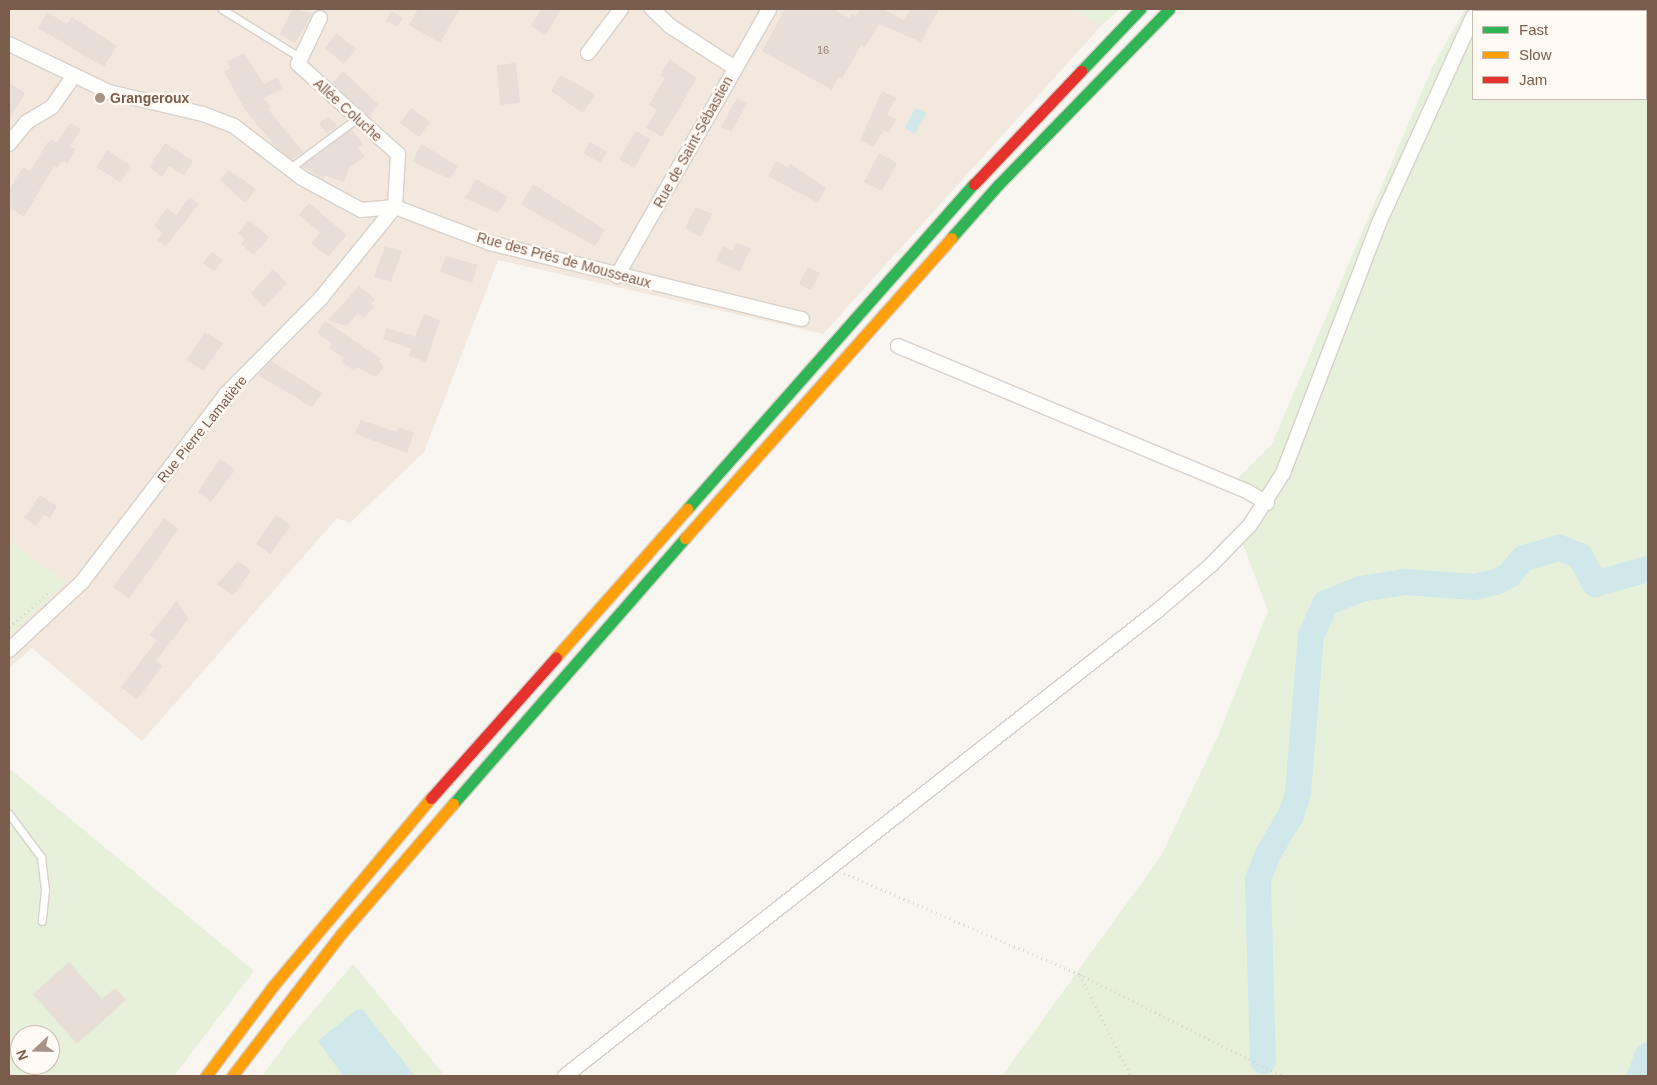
<!DOCTYPE html>
<meta charset="utf-8">
<style>
body{margin:0}
#map{position:relative;width:1657px;height:1085px;overflow:hidden;background:#f9f5f0;font-family:Helvetica,sans-serif}
div>[style]{position:absolute}
.residential>*{inset:0;background:#f2e8de}
.green>*{inset:0;background:#e7f0db}
.water>*{inset:0;background:#d0e8ea}
.river>*{height:26px;margin:-13px;padding:0 13px;transform-origin:13px;border-radius:13px;background:#d0e8ea}
.building>*{inset:0;background:#e6ded7}
.path>*{height:2.5px;margin-top:-1.25px;transform-origin:0;background:repeating-linear-gradient(90deg,#dcd5d0 0 1px,transparent 0 5px)}
.roads{filter:drop-shadow(1px 0 #d7d1cb) drop-shadow(-1px 0 #d7d1cb) drop-shadow(0 1px #d7d1cb) drop-shadow(0 -1px #d7d1cb)}
.lane>*{height:7px;margin:-3.5px;padding:0 3.5px;transform-origin:3.5px;border-radius:3.5px;background:#fefefd}
.street>*{height:14px;margin:-7px;padding:0 7px;transform-origin:7px;border-radius:7px;background:#fefefd}
.fast>*{height:11px;margin:-5.5px;padding:0 5.5px;transform-origin:5.5px;border-radius:5.5px;background:#30b455}
.slow>*{height:11px;margin:-5.5px;padding:0 5.5px;transform-origin:5.5px;border-radius:5.5px;background:#ff9f0a}
.jam>*{height:11px;margin:-5.5px;padding:0 5.5px;transform-origin:5.5px;border-radius:5.5px;background:#e5322d}
.dots>*{width:14px;height:14px;translate:-50% -50%;box-sizing:border-box;border:2px solid #fffaf3;border-radius:50%}
span{translate:-50% -50%;white-space:nowrap;text-align:center;line-height:1.15;-webkit-text-stroke:4.5px #fffaf3;paint-order:stroke}
.number-label{font-size:11px;color:#977e72}
.number-label span{-webkit-text-stroke-width:0}
.poi-label{font-size:14px;color:#7a5c4d;font-weight:700}
.left{translate:0 -50%;text-align:left}
.street-label{font-size:14px;color:#7a5c4d}
.frame{position:absolute;inset:0;border:10px solid #7a5c4d;pointer-events:none}
.legend{position:absolute;left:1472px;top:10px;width:175px;height:90px;box-sizing:border-box;background:#fffaf3;border:1px solid #cabbb1;margin:0;padding:6px 9px;list-style:none;font-size:15px;color:#7a5c4d}
.legend li{display:flex;align-items:center;gap:10px;height:25px}
.legend b{width:25px;border:1px solid #cabbb1}
.north{position:absolute;left:10px;top:1025px;width:50px;height:50px;box-sizing:border-box;background:#fffaf3;border:1px solid #cabbb1;border-radius:50%;rotate:249deg;font-size:14px;font-weight:700;line-height:20px;text-align:center;color:#7a5c4d}
.north::after{content:'';display:block;margin:auto;width:18px;height:22px;background:#a69286;clip-path:polygon(50% 0,100% 100%,50% 72%,0 100%)}
</style>
<div id="map">
<div class="residential">
<div style="clip-path:polygon(9px 9px,1071px 9px,1102px 25px,823px 334px,498px 260px,424px 452px,350px 523px,337px 518px,142px 741px,32px 648px,9px 668px)"></div>
</div>
<div class="green">
<div style="clip-path:polygon(1071px 9px,1120px 9px,1102px 25px)"></div>
<div style="clip-path:polygon(evenodd,1465px 9px,1648px 9px,1648px 1076px,1002px 1076px,1161px 856px,1218px 736px,1268px 611px,1237px 528px,1262px 493px,1238px 478px,1272px 444px,1432px 68px,1465px 9px,1473px 11px,1646px 11px,1646px 99px,1473px 99px,1473px 11px)"></div>
<div style="clip-path:polygon(9px 541px,66px 582px,9px 637px)"></div>
<div style="clip-path:polygon(evenodd,9px 768px,254px 971px,174px 1076px,9px 1076px,9px 768px,20px 1035px,50px 1035px,50px 1065px,20px 1065px,20px 1035px)"></div>
<div style="clip-path:polygon(353px 964px,445px 1076px,262px 1076px,286px 1043px)"></div>
</div>
<div class="water">
<div style="clip-path:polygon(915px 108px,926px 113px,915px 134px,905px 128px)"></div>
<div style="clip-path:polygon(362px 1009px,415px 1076px,343px 1076px,318px 1041px,356px 1010px)"></div>
</div>
<div class="river">
<div style="left:1263px;top:1061px;width:182px;rotate:-91.6deg"></div>
<div style="left:1258px;top:879px;width:27px;rotate:-68deg"></div>
<div style="left:1268px;top:854px;width:45px;rotate:-59.5deg"></div>
<div style="left:1291px;top:815px;width:23px;rotate:-72deg"></div>
<div style="left:1298px;top:793px;width:158px;rotate:-85.3deg"></div>
<div style="left:1311px;top:636px;width:36px;rotate:-66deg"></div>
<div style="left:1326px;top:603px;width:37px;rotate:-22deg"></div>
<div style="left:1360px;top:589px;width:47px;rotate:-8.7deg"></div>
<div style="left:1406px;top:582px;width:68px;rotate:4.2deg"></div>
<div style="left:1474px;top:587px;width:23px;rotate:-13deg"></div>
<div style="left:1496px;top:582px;width:15px;rotate:-28deg"></div>
<div style="left:1509px;top:575px;width:23px;rotate:-49deg"></div>
<div style="left:1524px;top:558px;width:37px;rotate:-16deg"></div>
<div style="left:1560px;top:548px;width:22px;rotate:22deg"></div>
<div style="left:1580px;top:556px;width:32px;rotate:62deg"></div>
<div style="left:1595px;top:584px;width:55px;rotate:-15.8deg"></div>
<div style="left:1640px;top:1076px;width:22px;rotate:-69deg"></div>
</div>
<div class="building">
<div style="clip-path:polygon(292px 9px,313px 13px,295px 43px,280px 34px)"></div>
<div style="clip-path:polygon(418px 9px,460px 9px,440px 43px,409px 25px)"></div>
<div style="clip-path:polygon(541px 9px,561px 9px,546px 35px,531px 26px)"></div>
<div style="clip-path:polygon(785px 9px,833px 9px,849px 18px,852px 14px,856px 16px,860px 9px,883px 9px,904px 20px,910px 9px,939px 9px,921px 42px,879px 24px,865px 47px,861px 45px,842px 79px,839px 77px,832px 90px,762px 51px)"></div>
<div style="clip-path:polygon(391px 11px,403px 18px,397px 27px,386px 21px)"></div>
<div style="clip-path:polygon(47px 12px,67px 24px,72px 17px,117px 46px,104px 67px,38px 28px)"></div>
<div style="clip-path:polygon(337px 33px,356px 49px,344px 64px,325px 48px)"></div>
<div style="clip-path:polygon(244px 53px,264px 84px,277px 77px,283px 88px,264px 98px,271px 108px,268px 109px,303px 152px,292px 160px,276px 147px,245px 110px,224px 72px,231px 68px,227px 62px)"></div>
<div style="clip-path:polygon(670px 59px,697px 78px,662px 137px,646px 128px,657px 110px,649px 105px,665px 78px,660px 75px)"></div>
<div style="clip-path:polygon(516px 63px,520px 103px,500px 105px,497px 65px)"></div>
<div style="clip-path:polygon(343px 71px,378px 104px,369px 116px,332px 83px)"></div>
<div style="clip-path:polygon(561px 75px,595px 94px,583px 113px,551px 91px)"></div>
<div style="clip-path:polygon(9px 83px,25px 93px,9px 120px)"></div>
<div style="clip-path:polygon(882px 91px,896px 98px,887px 114px,896px 119px,889px 133px,883px 130px,874px 147px,860px 140px)"></div>
<div style="clip-path:polygon(737px 98px,747px 104px,731px 132px,721px 127px)"></div>
<div style="clip-path:polygon(411px 108px,430px 122px,419px 137px,400px 123px)"></div>
<div style="clip-path:polygon(329px 116px,337px 126px,327px 134px,319px 123px)"></div>
<div style="clip-path:polygon(70px 123px,81px 129px,70px 146px,76px 149px,67px 164px,62px 161px,57px 168px,54px 166px,24px 217px,9px 207px,9px 190px,23px 167px,30px 171px,47px 143px,52px 140px,57px 142px)"></div>
<div style="clip-path:polygon(352px 129px,363px 145px,358px 148px,365px 157px,349px 168px,344px 182px,326px 176px,323px 178px,326px 181px,301px 166px)"></div>
<div style="clip-path:polygon(636px 131px,651px 139px,634px 168px,619px 159px)"></div>
<div style="clip-path:polygon(590px 142px,607px 152px,600px 163px,583px 153px)"></div>
<div style="clip-path:polygon(165px 143px,193px 161px,184px 175px,169px 166px,162px 177px,149px 167px)"></div>
<div style="clip-path:polygon(421px 144px,458px 166px,450px 179px,412px 162px)"></div>
<div style="clip-path:polygon(107px 150px,131px 166px,120px 182px,96px 167px)"></div>
<div style="clip-path:polygon(879px 153px,897px 163px,882px 191px,864px 182px)"></div>
<div style="clip-path:polygon(776px 161px,788px 168px,790px 163px,826px 188px,818px 203px,768px 176px)"></div>
<div style="clip-path:polygon(229px 170px,256px 189px,245px 203px,220px 180px)"></div>
<div style="clip-path:polygon(476px 179px,508px 197px,498px 213px,465px 198px)"></div>
<div style="clip-path:polygon(533px 184px,605px 230px,595px 246px,521px 205px)"></div>
<div style="clip-path:polygon(190px 197px,199px 204px,166px 246px,157px 240px,163px 233px,154px 226px,167px 208px,176px 215px)"></div>
<div style="clip-path:polygon(309px 203px,347px 235px,328px 257px,311px 243px,320px 233px,299px 215px)"></div>
<div style="clip-path:polygon(695px 207px,712px 214px,701px 237px,685px 229px)"></div>
<div style="clip-path:polygon(249px 220px,269px 237px,254px 255px,241px 244px,245px 239px,238px 233px)"></div>
<div style="clip-path:polygon(737px 243px,751px 248px,740px 272px,716px 261px,723px 246px,733px 251px)"></div>
<div style="clip-path:polygon(385px 246px,402px 251px,391px 282px,374px 277px)"></div>
<div style="clip-path:polygon(212px 252px,223px 260px,214px 272px,203px 263px)"></div>
<div style="clip-path:polygon(446px 256px,478px 265px,472px 283px,440px 272px)"></div>
<div style="clip-path:polygon(808px 267px,820px 273px,811px 290px,799px 284px)"></div>
<div style="clip-path:polygon(273px 269px,287px 283px,264px 307px,251px 293px)"></div>
<div style="clip-path:polygon(359px 286px,375px 299px,371px 304px,374px 307px,364px 318px,358px 313px,346px 326px,328px 320px)"></div>
<div style="clip-path:polygon(424px 314px,440px 320px,426px 362px,409px 356px,412px 349px,383px 339px,387px 328px,415px 337px)"></div>
<div style="clip-path:polygon(325px 321px,381px 359px,379px 361px,384px 366px,376px 377px,357px 367px,354px 371px,342px 362px,344px 358px,329px 348px,332px 343px,317px 333px)"></div>
<div style="clip-path:polygon(205px 332px,223px 343px,204px 371px,186px 360px)"></div>
<div style="clip-path:polygon(271px 361px,322px 393px,312px 407px,258px 375px)"></div>
<div style="clip-path:polygon(361px 420px,397px 432px,399px 427px,414px 433px,407px 453px,355px 434px)"></div>
<div style="clip-path:polygon(220px 459px,235px 470px,211px 502px,198px 492px)"></div>
<div style="clip-path:polygon(40px 495px,57px 506px,50px 518px,44px 515px,36px 526px,24px 518px)"></div>
<div style="clip-path:polygon(276px 515px,291px 526px,270px 554px,256px 544px)"></div>
<div style="clip-path:polygon(164px 518px,178px 529px,129px 599px,113px 587px)"></div>
<div style="clip-path:polygon(238px 561px,251px 571px,233px 596px,217px 584px)"></div>
<div style="clip-path:polygon(177px 600px,188px 619px,156px 661px,163px 666px,137px 699px,121px 687px,157px 640px,150px 635px)"></div>
<div style="clip-path:polygon(69px 962px,102px 999px,115px 988px,126px 1000px,77px 1044px,33px 994px)"></div>
</div>
<div class="path">
<div style="left:9px;top:627px;width:55px;rotate:-41.3deg"></div>
<div style="left:844px;top:873px;width:256px;rotate:23.3deg"></div>
<div style="left:1079px;top:974px;width:228px;rotate:26.6deg"></div>
<div style="left:1080px;top:975px;width:113px;rotate:63.2deg"></div>
</div>
<div class="roads">
<div class="lane">
<div style="left:222px;top:9px;width:93px;rotate:31.8deg"></div>
<div style="left:290px;top:168px;width:82px;rotate:-36.6deg"></div>
<div style="left:9px;top:814px;width:54px;rotate:53.3deg"></div>
<div style="left:41px;top:857px;width:33px;rotate:83deg"></div>
<div style="left:45px;top:890px;width:31px;rotate:96deg"></div>
</div>
<div class="street">
<div style="left:652px;top:9px;width:25px;rotate:43deg"></div>
<div style="left:670px;top:26px;width:77px;rotate:32.9deg"></div>
<div style="left:320px;top:18px;width:51px;rotate:115.6deg"></div>
<div style="left:298px;top:64px;width:135px;rotate:42deg"></div>
<div style="left:398px;top:154px;width:53px;rotate:93.2deg"></div>
<div style="left:9px;top:44px;width:111px;rotate:25.6deg"></div>
<div style="left:109px;top:92px;width:97px;rotate:13.2deg"></div>
<div style="left:203px;top:114px;width:33px;rotate:21deg"></div>
<div style="left:234px;top:126px;width:86px;rotate:37.4deg"></div>
<div style="left:302px;top:178px;width:67px;rotate:28.5deg"></div>
<div style="left:361px;top:210px;width:34px;rotate:-5deg"></div>
<div style="left:395px;top:207px;width:102px;rotate:20.8deg"></div>
<div style="left:490px;top:243px;width:321px;rotate:13.7deg"></div>
<div style="left:588px;top:53px;width:55px;rotate:-53.1deg"></div>
<div style="left:9px;top:144px;width:28px;rotate:-51deg"></div>
<div style="left:27px;top:122px;width:29px;rotate:-31deg"></div>
<div style="left:52px;top:107px;width:38px;rotate:-55deg"></div>
<div style="left:617px;top:276px;width:307px;rotate:-60.3deg"></div>
<div style="left:898px;top:346px;width:379px;rotate:22.6deg"></div>
<div style="left:1248px;top:492px;width:22px;rotate:30deg"></div>
<div style="left:9px;top:650px;width:100px;rotate:-43deg"></div>
<div style="left:82px;top:582px;width:237px;rotate:-52.5deg"></div>
<div style="left:226px;top:394px;width:135px;rotate:-45.3deg"></div>
<div style="left:321px;top:298px;width:117px;rotate:-50.9deg"></div>
<div style="left:565px;top:1076px;width:753px;rotate:-38.15deg"></div>
<div style="left:1157px;top:611px;width:71px;rotate:-40.4deg"></div>
<div style="left:1211px;top:565px;width:56px;rotate:-45.7deg"></div>
<div style="left:1250px;top:525px;width:62px;rotate:-57.6deg"></div>
<div style="left:1283px;top:473px;width:266px;rotate:-69deg"></div>
<div style="left:1378px;top:225px;width:229px;rotate:-65.5deg"></div>
</div>
<div class="fast">
<div style="left:1081px;top:71px;width:86px;rotate:-46.4deg"></div>
<div style="left:951px;top:238px;width:72px;rotate:-48.4deg"></div>
<div style="left:999px;top:184px;width:244px;rotate:-45.8deg"></div>
<div style="left:687px;top:509px;width:434px;rotate:-48.6deg"></div>
<div style="left:453px;top:804px;width:353px;rotate:-48.9deg"></div>
</div>
<div class="slow">
<div style="left:685px;top:538px;width:401px;rotate:-48.4deg"></div>
<div style="left:556px;top:657px;width:198px;rotate:-48.5deg"></div>
<div style="left:206px;top:1076px;width:112px;rotate:-53.3deg"></div>
<div style="left:273px;top:986px;width:246px;rotate:-50deg"></div>
<div style="left:232px;top:1076px;width:179px;rotate:-52.5deg"></div>
<div style="left:341px;top:934px;width:172px;rotate:-49.3deg"></div>
</div>
<div class="jam">
<div style="left:974px;top:184px;width:156px;rotate:-46.6deg"></div>
<div style="left:431px;top:798px;width:188px;rotate:-48.4deg"></div>
</div>
</div>
<div class="dots">
<div style="left:100px;top:98px;background:#a69286"></div>
</div>
<div class="number-label">
<span style="left:823px;top:50px">16</span>
</div>
<div class="poi-label">
<span class="left" style="left:110px;top:98px">Grangeroux</span>
</div>
<div class="street-label">
<span style="left:348px;top:110px;rotate:42deg">Allée Coluche</span>
<span style="left:693px;top:142px;rotate:-61deg">Rue de Saint-Sébastien</span>
<span style="left:564px;top:260px;rotate:15deg">Rue des Prés de Mousseaux</span>
<span style="left:202px;top:429px;rotate:-51deg">Rue Pierre Lamatière</span>
</div>
<div class="frame"></div>
<ul class="legend">
<li><b style="height:6px;background:#30b455"></b>Fast</li>
<li><b style="height:6px;background:#ff9f0a"></b>Slow</li>
<li><b style="height:6px;background:#e5322d"></b>Jam</li>
</ul>
<div class="north">N</div>
</div>
